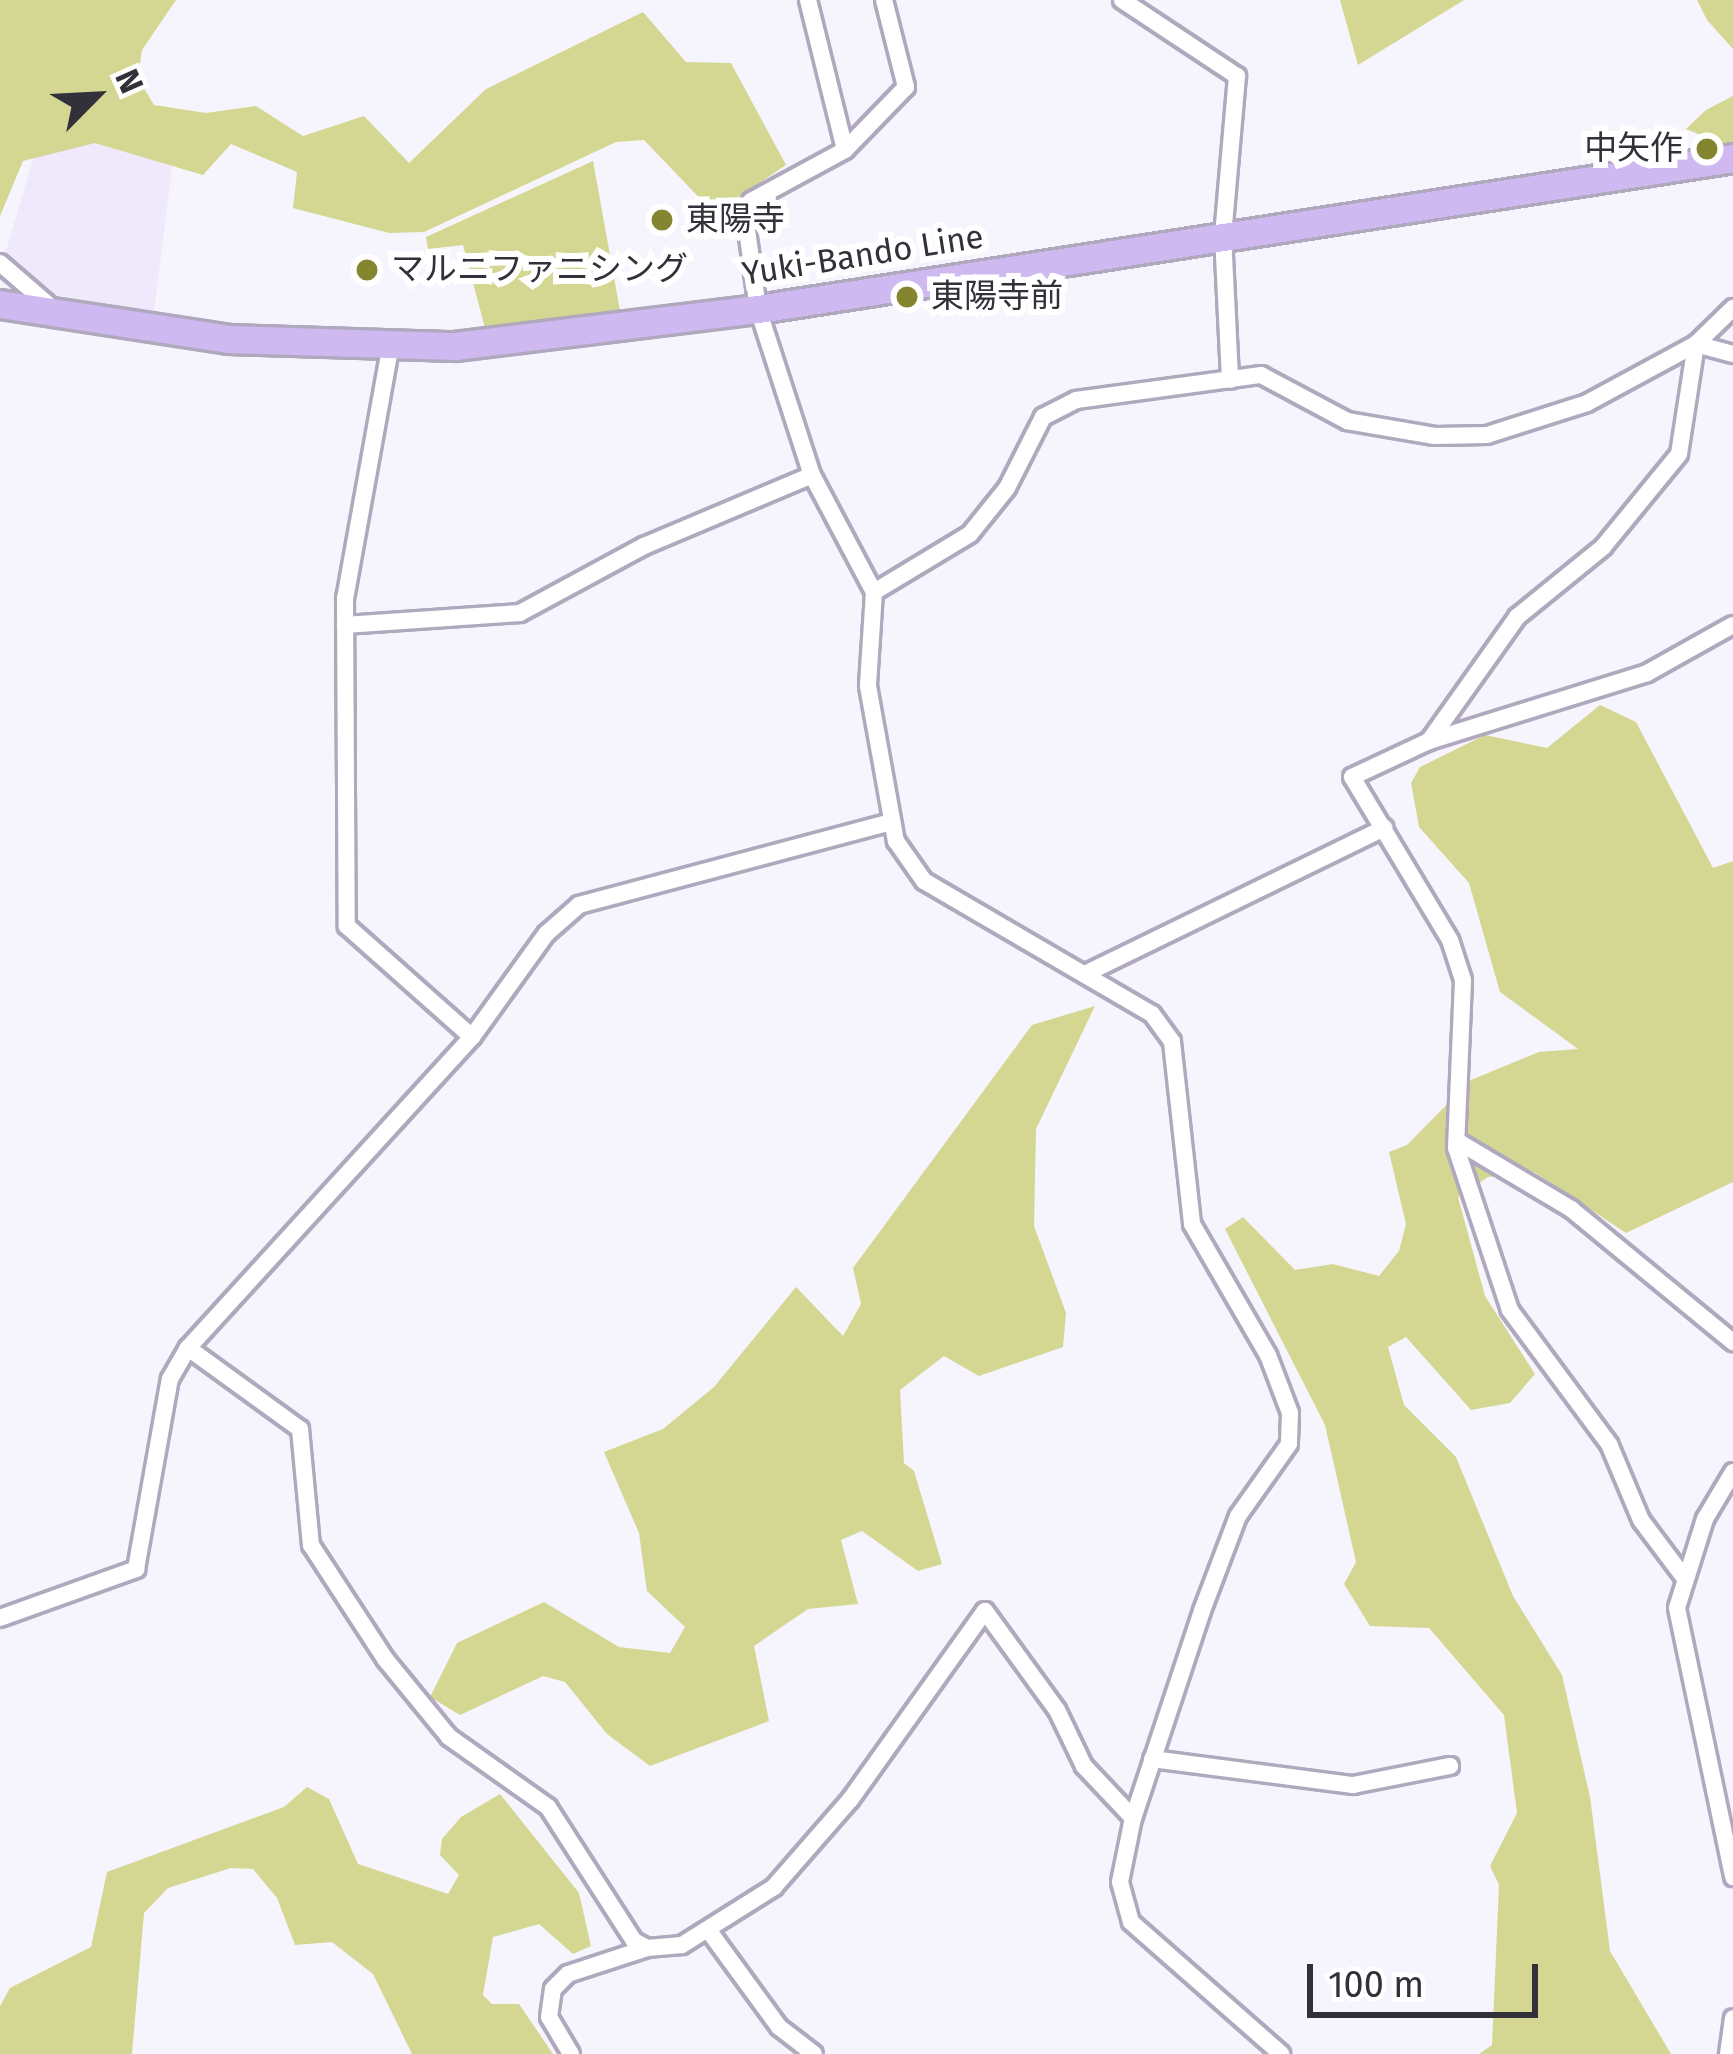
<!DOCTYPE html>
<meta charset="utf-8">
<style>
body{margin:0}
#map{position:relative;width:1733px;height:2054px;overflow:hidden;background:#f6f4fd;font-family:"Fira Sans","Noto Sans JP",sans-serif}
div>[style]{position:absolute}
.built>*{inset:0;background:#efe9fb}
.green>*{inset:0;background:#d4d792}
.roads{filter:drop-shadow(3px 0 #b0a9be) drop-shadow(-3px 0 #b0a9be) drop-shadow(0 3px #b0a9be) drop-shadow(0 -3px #b0a9be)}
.street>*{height:16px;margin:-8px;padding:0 8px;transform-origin:8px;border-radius:8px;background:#fff}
.primary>*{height:27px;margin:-13.5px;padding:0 13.5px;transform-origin:13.5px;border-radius:13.5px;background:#ceb9f1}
.dots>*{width:33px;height:33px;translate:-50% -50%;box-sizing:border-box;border:6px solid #fff;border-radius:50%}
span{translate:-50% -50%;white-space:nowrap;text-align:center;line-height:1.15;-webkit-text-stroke:12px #fff;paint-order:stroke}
.poi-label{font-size:33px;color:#323038}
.right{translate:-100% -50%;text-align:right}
.left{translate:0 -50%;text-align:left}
.street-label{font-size:33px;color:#323038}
.north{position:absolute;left:36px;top:36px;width:120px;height:120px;-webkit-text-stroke:9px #fff;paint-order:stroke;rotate:66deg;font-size:33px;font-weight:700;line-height:48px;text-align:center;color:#323038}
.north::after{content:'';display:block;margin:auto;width:42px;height:54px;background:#323038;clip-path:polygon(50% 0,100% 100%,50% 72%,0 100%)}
.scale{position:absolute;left:1307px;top:1964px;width:231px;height:54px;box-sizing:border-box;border:6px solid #323038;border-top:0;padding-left:15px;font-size:36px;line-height:42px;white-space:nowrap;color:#323038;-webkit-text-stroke:9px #fff;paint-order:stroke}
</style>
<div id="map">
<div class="built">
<div style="clip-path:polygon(43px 125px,174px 151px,154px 312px,50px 294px,4px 258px)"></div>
</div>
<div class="green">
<div style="clip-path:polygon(0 0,176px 0,142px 50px,138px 78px,154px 105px,206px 113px,256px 106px,303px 136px,364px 116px,409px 163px,486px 89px,643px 12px,686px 62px,731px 63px,786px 165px,728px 204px,734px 234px,644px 140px,616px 142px,424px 232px,389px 233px,293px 208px,297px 172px,231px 144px,203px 175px,95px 143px,23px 161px,0 216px)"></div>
<div style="clip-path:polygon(1340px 0,1464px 0,1358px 65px)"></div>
<div style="clip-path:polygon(1697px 0,1733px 0,1733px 49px,1707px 20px)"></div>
<div style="clip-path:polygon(1733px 96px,1733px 148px,1686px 129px,1706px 110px)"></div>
<div style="clip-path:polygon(593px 161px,621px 316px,486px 332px,463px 245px,428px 249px,426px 237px)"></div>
<div style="clip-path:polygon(1600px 705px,1636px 722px,1713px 868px,1733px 861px,1733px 1182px,1626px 1233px,1534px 1172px,1488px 1177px,1458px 1197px,1485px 1296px,1535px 1374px,1510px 1403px,1471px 1410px,1406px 1337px,1388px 1347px,1404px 1405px,1456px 1457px,1513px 1596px,1562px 1675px,1590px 1797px,1610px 1951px,1671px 2054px,1479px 2054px,1492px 2045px,1499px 1885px,1490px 1866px,1517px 1813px,1504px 1715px,1429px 1628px,1370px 1626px,1344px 1584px,1356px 1562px,1325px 1425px,1225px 1229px,1243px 1217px,1295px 1270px,1333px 1264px,1379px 1276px,1399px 1251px,1406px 1224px,1389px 1152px,1407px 1145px,1471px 1080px,1539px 1052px,1578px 1049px,1500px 992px,1469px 883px,1419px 827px,1411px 783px,1420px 767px,1485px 735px,1547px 748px)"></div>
<div style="clip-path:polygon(1095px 1006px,1036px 1129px,1034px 1226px,1066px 1313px,1063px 1347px,979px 1376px,944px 1356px,900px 1390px,904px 1463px,914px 1471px,942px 1564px,918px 1571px,862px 1531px,841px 1540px,858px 1604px,808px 1609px,754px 1646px,769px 1721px,650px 1766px,607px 1734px,565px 1682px,543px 1676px,460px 1715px,430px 1697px,457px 1643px,544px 1602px,619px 1647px,670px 1653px,685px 1627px,647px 1591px,639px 1533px,604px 1452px,663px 1429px,714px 1387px,796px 1287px,843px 1336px,861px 1304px,853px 1268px,1032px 1025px)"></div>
<div style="clip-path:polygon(307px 1787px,329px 1799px,358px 1864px,448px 1894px,459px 1875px,440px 1855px,442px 1839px,461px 1817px,500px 1794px,579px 1893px,591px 1946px,573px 1954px,539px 1924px,493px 1937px,483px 1995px,492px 2004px,519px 2004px,553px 2054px,412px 2054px,373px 1974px,332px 1942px,295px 1945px,277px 1898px,253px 1869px,231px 1868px,168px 1888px,144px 1913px,132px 2054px,0 2054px,0 2006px,10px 1988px,91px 1947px,107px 1872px,284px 1807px)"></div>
</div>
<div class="roads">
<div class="street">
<div style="left:808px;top:0;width:154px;rotate:76.1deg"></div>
<div style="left:884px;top:0;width:90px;rotate:75.8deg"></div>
<div style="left:906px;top:87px;width:88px;rotate:134.1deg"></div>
<div style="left:845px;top:150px;width:107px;rotate:151.5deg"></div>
<div style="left:751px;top:201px;width:16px;rotate:112deg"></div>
<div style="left:745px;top:216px;width:94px;rotate:82deg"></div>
<div style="left:758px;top:309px;width:175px;rotate:72deg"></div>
<div style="left:812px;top:475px;width:132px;rotate:62.1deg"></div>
<div style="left:874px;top:592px;width:94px;rotate:93.7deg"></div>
<div style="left:868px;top:686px;width:158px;rotate:79.8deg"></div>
<div style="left:896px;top:841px;width:49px;rotate:55deg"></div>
<div style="left:924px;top:881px;width:264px;rotate:30.3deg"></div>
<div style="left:1152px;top:1014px;width:34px;rotate:54deg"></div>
<div style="left:1172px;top:1042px;width:183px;rotate:83.7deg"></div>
<div style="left:1192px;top:1224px;width:151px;rotate:59.9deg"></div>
<div style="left:1268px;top:1355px;width:62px;rotate:69.2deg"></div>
<div style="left:1290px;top:1413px;width:31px;rotate:92deg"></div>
<div style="left:1289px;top:1444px;width:88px;rotate:125.3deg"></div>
<div style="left:1238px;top:1516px;width:102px;rotate:110.8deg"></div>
<div style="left:1202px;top:1611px;width:218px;rotate:108.4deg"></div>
<div style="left:1133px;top:1818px;width:65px;rotate:101.5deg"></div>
<div style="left:1120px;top:1882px;width:41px;rotate:74.6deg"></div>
<div style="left:1131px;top:1922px;width:200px;rotate:41.3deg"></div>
<div style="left:1122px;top:0;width:138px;rotate:33.5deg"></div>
<div style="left:1237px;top:76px;width:160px;rotate:95deg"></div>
<div style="left:1223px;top:235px;width:145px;rotate:87.2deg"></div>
<div style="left:0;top:263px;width:77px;rotate:40.8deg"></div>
<div style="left:1696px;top:344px;width:38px;rotate:15deg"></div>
<div style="left:390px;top:349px;width:253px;rotate:100.2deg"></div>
<div style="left:345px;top:598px;width:328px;rotate:89.7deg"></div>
<div style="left:347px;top:926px;width:167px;rotate:41.6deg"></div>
<div style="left:874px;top:592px;width:112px;rotate:-31.1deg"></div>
<div style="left:970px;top:534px;width:59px;rotate:-51.2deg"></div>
<div style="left:1007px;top:488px;width:80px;rotate:-63.1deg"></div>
<div style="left:1043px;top:417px;width:37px;rotate:-27deg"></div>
<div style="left:1076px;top:400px;width:187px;rotate:-7.7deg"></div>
<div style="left:1261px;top:375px;width:98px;rotate:28.1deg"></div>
<div style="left:1347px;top:421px;width:89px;rotate:9.7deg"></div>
<div style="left:1435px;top:436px;width:52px;rotate:-1.1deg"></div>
<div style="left:1487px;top:435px;width:105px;rotate:-17.7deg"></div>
<div style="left:1587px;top:403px;width:124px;rotate:-28.4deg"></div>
<div style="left:1696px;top:344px;width:52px;rotate:-44.2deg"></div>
<div style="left:345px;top:625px;width:175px;rotate:-3.9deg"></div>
<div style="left:520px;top:613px;width:141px;rotate:-28.4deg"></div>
<div style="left:644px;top:546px;width:182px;rotate:-22.9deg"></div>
<div style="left:1429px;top:741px;width:152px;rotate:-54.6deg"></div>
<div style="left:1517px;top:617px;width:111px;rotate:-39.1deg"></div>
<div style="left:1603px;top:547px;width:120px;rotate:-50.7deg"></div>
<div style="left:1679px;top:454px;width:111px;rotate:-81.2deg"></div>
<div style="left:1087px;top:973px;width:331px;rotate:-26deg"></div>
<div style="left:1457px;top:1141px;width:133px;rotate:30.8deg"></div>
<div style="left:1571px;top:1209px;width:210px;rotate:39.4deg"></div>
<div style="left:188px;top:1348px;width:138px;rotate:35.9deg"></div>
<div style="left:300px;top:1429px;width:117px;rotate:84.6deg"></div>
<div style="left:311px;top:1545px;width:137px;rotate:56.9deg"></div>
<div style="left:386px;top:1660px;width:99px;rotate:50.7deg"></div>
<div style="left:449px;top:1737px;width:121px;rotate:35.3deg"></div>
<div style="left:548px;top:1807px;width:159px;rotate:57.3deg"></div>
<div style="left:634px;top:1941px;width:15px;rotate:28deg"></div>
<div style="left:1733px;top:1472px;width:55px;rotate:120.8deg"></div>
<div style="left:1705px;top:1519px;width:93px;rotate:107.5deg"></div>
<div style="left:1677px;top:1608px;width:275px;rotate:78.2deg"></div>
<div style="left:1683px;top:1576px;width:70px;rotate:-126.9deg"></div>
<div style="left:1641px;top:1520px;width:82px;rotate:-112.8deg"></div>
<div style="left:1609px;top:1444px;width:167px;rotate:-126.5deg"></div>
<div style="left:1510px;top:1310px;width:171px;rotate:-108.4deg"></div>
<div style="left:1456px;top:1148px;width:168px;rotate:-87.6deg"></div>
<div style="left:1463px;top:980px;width:42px;rotate:-108deg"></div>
<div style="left:1450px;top:940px;width:190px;rotate:-121deg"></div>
<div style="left:1352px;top:777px;width:85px;rotate:-25.1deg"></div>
<div style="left:1429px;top:741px;width:228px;rotate:-17.3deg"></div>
<div style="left:1647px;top:673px;width:98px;rotate:-29.2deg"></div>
<div style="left:0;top:1618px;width:145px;rotate:-19.8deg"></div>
<div style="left:136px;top:1569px;width:193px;rotate:-79.9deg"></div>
<div style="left:170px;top:1379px;width:36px;rotate:-60deg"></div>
<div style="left:188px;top:1348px;width:421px;rotate:-47.6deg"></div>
<div style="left:472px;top:1037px;width:127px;rotate:-54.3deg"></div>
<div style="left:546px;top:934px;width:44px;rotate:-41.3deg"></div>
<div style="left:579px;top:905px;width:320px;rotate:-14.9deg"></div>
<div style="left:1152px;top:1759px;width:203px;rotate:7.4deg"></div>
<div style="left:1353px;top:1785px;width:99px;rotate:-11.1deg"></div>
<div style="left:709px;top:1931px;width:119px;rotate:53.9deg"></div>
<div style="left:779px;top:2027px;width:44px;rotate:37.6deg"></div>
<div style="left:571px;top:2054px;width:43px;rotate:-120.7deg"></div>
<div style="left:549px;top:2017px;width:28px;rotate:-82deg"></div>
<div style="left:553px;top:1989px;width:21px;rotate:-45deg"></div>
<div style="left:568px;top:1974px;width:83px;rotate:-18.2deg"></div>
<div style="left:647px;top:1948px;width:35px;rotate:-5deg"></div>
<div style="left:682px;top:1945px;width:109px;rotate:-32.2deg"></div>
<div style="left:774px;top:1887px;width:116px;rotate:-48.9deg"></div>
<div style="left:850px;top:1800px;width:232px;rotate:-54.5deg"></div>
<div style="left:985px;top:1611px;width:122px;rotate:54deg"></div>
<div style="left:1057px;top:1710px;width:62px;rotate:64.3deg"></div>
<div style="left:1084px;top:1766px;width:71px;rotate:46.7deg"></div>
<div style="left:1728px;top:2054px;width:36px;rotate:-82deg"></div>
</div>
<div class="primary">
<div style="left:0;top:304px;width:231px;rotate:8.7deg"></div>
<div style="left:228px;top:339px;width:227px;rotate:1.8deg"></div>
<div style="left:455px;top:346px;width:305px;rotate:-7deg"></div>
<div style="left:758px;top:309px;width:987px;rotate:-8.8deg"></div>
</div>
</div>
<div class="dots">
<div style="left:1707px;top:149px;background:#83852f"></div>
<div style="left:662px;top:220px;background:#83852f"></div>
<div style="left:367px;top:270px;background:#83852f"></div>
<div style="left:907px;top:297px;background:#83852f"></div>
</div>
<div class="poi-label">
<span class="right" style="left:1683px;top:149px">中矢作</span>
<span class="left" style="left:686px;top:220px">東陽寺</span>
<span class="left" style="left:391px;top:270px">マルニファニシング</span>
<span class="left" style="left:931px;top:297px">東陽寺前</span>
</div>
<div class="street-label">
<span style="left:863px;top:256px;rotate:-9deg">Yuki-Bando Line</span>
</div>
<div class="north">N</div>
<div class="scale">100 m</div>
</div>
